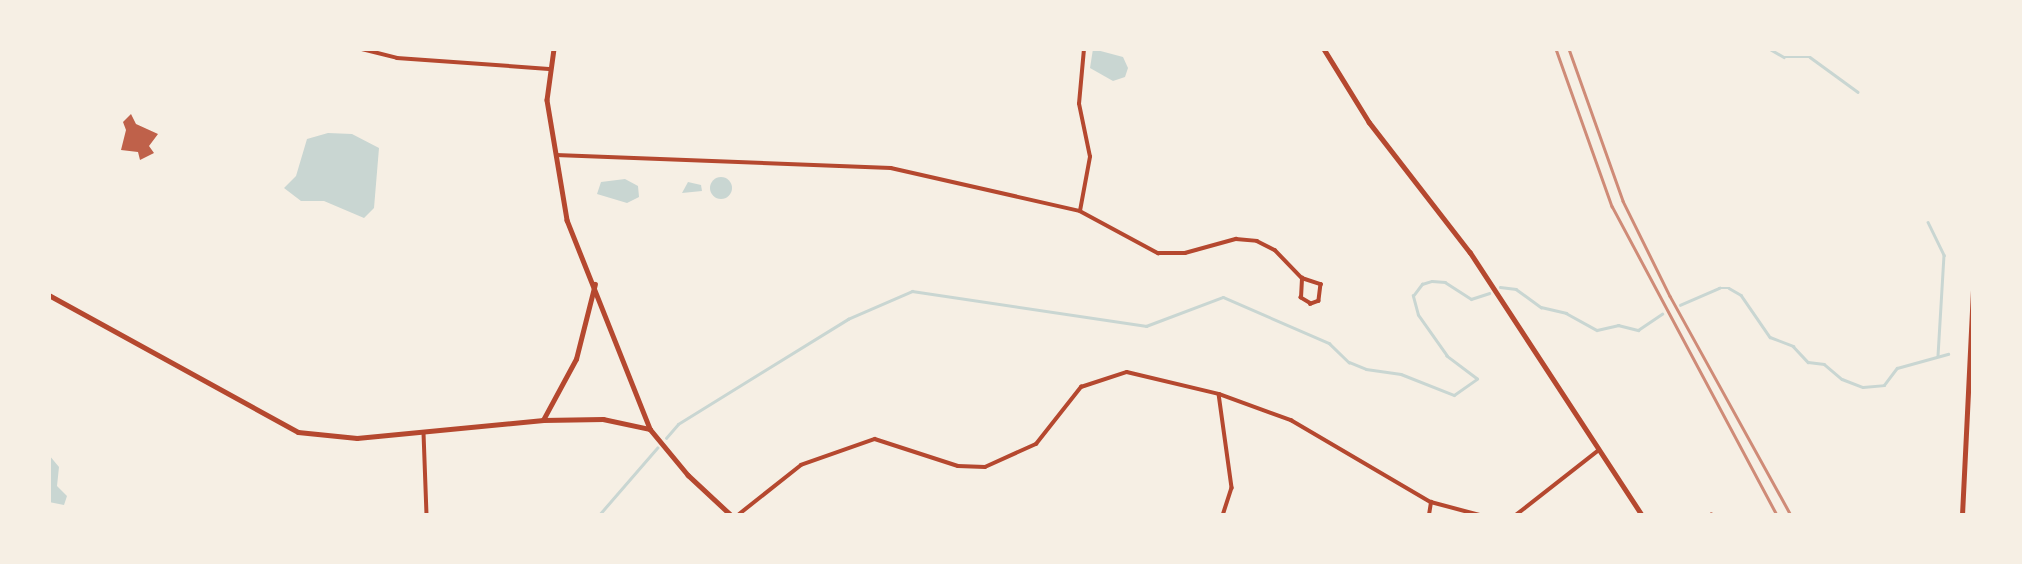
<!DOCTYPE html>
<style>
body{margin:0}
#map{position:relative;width:2022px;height:564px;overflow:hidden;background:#f6efe4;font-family:"Exo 2",sans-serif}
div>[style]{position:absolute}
.water>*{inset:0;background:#c9d6d2}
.round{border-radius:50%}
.stream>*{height:2.5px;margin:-1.25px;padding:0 1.25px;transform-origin:1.25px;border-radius:1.25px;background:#c9d6d2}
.building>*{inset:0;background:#bf614a}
.minor>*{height:3.5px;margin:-1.75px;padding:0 1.75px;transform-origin:1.75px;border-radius:1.75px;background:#b5482f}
.tertiary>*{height:4.5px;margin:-2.25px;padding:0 2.25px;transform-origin:2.25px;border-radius:2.25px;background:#b5482f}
.secondary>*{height:4.5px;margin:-2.25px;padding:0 2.25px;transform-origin:2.25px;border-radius:2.25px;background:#b5482f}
.rail>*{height:2.5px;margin:-1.25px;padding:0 1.25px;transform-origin:1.25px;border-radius:1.25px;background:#cf8b77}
span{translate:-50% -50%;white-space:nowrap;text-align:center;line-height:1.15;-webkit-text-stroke:7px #f6efe4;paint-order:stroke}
.frame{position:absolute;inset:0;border:51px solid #f6efe4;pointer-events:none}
</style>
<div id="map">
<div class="water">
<div style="clip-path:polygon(1093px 49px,1123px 57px,1128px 68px,1125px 77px,1113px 81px,1090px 68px)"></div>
<div style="clip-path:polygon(328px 133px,352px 134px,379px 148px,374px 208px,364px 218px,324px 201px,301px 201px,284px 188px,296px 176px,307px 139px)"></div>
<div class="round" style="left:710px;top:177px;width:22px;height:22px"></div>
<div style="clip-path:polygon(625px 179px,638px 186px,639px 197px,627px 203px,597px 194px,601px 182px)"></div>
<div style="clip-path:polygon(688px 182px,701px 185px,702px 191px,682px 193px)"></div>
<div style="clip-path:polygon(49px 455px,59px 467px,57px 486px,67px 496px,64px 505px,49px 502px)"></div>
</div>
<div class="stream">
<div style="left:1770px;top:49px;width:16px;rotate:30deg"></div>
<div style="left:1784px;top:57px;width:26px"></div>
<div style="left:1810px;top:57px;width:59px;rotate:36.1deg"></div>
<div style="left:1928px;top:222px;width:37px;rotate:64deg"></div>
<div style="left:1944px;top:255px;width:101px;rotate:93.4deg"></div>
<div style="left:1500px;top:287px;width:16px;rotate:7deg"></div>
<div style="left:1516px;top:289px;width:31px;rotate:36deg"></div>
<div style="left:1541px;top:307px;width:26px;rotate:13deg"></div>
<div style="left:1566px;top:313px;width:35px;rotate:29deg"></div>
<div style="left:1597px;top:330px;width:22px;rotate:-13deg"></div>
<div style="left:1618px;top:325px;width:21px;rotate:14deg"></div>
<div style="left:1638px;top:330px;width:29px;rotate:-34deg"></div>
<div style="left:1680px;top:305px;width:43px;rotate:-23.6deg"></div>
<div style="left:1719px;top:288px;width:10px"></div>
<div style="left:1729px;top:288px;width:14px;rotate:30deg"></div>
<div style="left:1741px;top:295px;width:51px;rotate:55.4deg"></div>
<div style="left:1770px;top:337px;width:25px;rotate:21deg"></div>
<div style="left:1793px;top:346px;width:22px;rotate:47deg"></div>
<div style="left:1808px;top:362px;width:16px;rotate:7deg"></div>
<div style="left:1824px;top:364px;width:23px;rotate:40deg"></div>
<div style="left:1842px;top:379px;width:22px;rotate:21deg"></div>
<div style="left:1863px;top:387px;width:21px;rotate:-5deg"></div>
<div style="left:1884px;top:385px;width:21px;rotate:-53deg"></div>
<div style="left:1897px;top:368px;width:53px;rotate:-15.4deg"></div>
<div style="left:666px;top:438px;width:18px;rotate:-49deg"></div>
<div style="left:678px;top:424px;width:200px;rotate:-31.7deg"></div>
<div style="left:848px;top:319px;width:70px;rotate:-23.6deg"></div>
<div style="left:912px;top:291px;width:237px;rotate:8.5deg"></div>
<div style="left:1146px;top:326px;width:82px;rotate:-20.6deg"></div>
<div style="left:1223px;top:297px;width:116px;rotate:23.5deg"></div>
<div style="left:1329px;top:343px;width:28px;rotate:44deg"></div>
<div style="left:1349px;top:362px;width:18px;rotate:22deg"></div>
<div style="left:1366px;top:369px;width:35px;rotate:8deg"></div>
<div style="left:1401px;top:374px;width:57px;rotate:21.6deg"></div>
<div style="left:1454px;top:395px;width:28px;rotate:-35deg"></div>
<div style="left:1477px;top:379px;width:38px;rotate:-143deg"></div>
<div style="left:1447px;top:356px;width:50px;rotate:-125.3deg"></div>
<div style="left:1418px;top:315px;width:20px;rotate:-105deg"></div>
<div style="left:1413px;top:296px;width:15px;rotate:-53deg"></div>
<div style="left:1422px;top:284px;width:10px;rotate:-17deg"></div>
<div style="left:1432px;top:281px;width:13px;rotate:4deg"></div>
<div style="left:1445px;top:282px;width:31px;rotate:33deg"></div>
<div style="left:1471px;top:299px;width:19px;rotate:-18deg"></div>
<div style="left:599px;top:515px;width:89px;rotate:-49.1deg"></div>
</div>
<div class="building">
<div style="clip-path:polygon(131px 114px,136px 124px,158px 134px,149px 146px,154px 153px,140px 160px,138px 152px,121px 150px,126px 130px,123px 122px)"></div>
</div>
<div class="minor">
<div style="left:362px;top:49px;width:36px;rotate:14deg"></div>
<div style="left:397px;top:58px;width:152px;rotate:4.1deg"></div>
<div style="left:556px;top:155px;width:335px;rotate:2.2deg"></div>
<div style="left:891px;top:168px;width:194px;rotate:12.8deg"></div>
<div style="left:1080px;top:211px;width:89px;rotate:28.3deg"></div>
<div style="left:1158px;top:253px;width:27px"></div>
<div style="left:1185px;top:253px;width:53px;rotate:-15.4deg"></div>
<div style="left:1236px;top:239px;width:21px;rotate:5deg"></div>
<div style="left:1257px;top:241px;width:20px;rotate:27deg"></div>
<div style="left:1275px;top:250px;width:39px;rotate:46deg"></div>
<div style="left:1302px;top:278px;width:20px;rotate:18deg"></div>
<div style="left:1321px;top:284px;width:17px;rotate:97deg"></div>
<div style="left:1319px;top:301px;width:9px;rotate:159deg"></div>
<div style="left:1311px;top:304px;width:12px;rotate:-149deg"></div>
<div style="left:1301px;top:298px;width:20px;rotate:-87deg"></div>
<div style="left:1080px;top:211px;width:55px;rotate:-79.5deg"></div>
<div style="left:1090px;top:157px;width:54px;rotate:-101.7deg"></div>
<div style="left:1079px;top:104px;width:55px;rotate:-84.8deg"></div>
<div style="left:1219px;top:394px;width:95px;rotate:82.1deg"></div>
<div style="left:1232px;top:488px;width:28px;rotate:108deg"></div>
<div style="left:424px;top:433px;width:82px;rotate:87.9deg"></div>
<div style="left:738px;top:515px;width:80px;rotate:-38.4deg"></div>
<div style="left:801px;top:465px;width:78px;rotate:-19.4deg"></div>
<div style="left:875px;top:439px;width:87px;rotate:18deg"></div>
<div style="left:958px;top:466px;width:27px;rotate:2deg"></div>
<div style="left:985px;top:467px;width:56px;rotate:-24.3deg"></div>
<div style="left:1036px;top:444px;width:73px;rotate:-51.7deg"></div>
<div style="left:1081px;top:387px;width:48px;rotate:-18.1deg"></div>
<div style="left:1127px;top:372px;width:95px;rotate:13.4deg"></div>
<div style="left:1219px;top:394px;width:77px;rotate:19.9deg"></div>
<div style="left:1291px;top:420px;width:162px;rotate:30.4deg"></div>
<div style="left:1431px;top:502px;width:51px;rotate:14.9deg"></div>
<div style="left:1429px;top:515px;width:13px;rotate:-81deg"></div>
<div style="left:1516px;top:515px;width:105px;rotate:-38.1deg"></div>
</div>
<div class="tertiary">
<div style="left:554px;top:49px;width:51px;rotate:97.8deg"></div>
<div style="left:547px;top:100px;width:122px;rotate:80.5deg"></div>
<div style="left:567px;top:220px;width:225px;rotate:68.3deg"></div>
<div style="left:543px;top:420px;width:69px;rotate:-61.6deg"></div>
<div style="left:576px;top:359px;width:77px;rotate:-75.8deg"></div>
</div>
<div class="secondary">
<div style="left:1324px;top:49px;width:86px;rotate:58.3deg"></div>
<div style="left:1369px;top:122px;width:165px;rotate:52.2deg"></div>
<div style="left:1470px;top:252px;width:314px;rotate:56.8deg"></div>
<div style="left:49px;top:295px;width:284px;rotate:28.8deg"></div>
<div style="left:298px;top:432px;width:59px;rotate:5.8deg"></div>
<div style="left:357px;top:438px;width:187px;rotate:-5.5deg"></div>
<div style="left:543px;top:420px;width:60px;rotate:-1deg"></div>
<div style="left:603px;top:419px;width:48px;rotate:12deg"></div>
<div style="left:650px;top:429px;width:60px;rotate:50.4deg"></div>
<div style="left:688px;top:475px;width:59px;rotate:42.9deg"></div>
<div style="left:1962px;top:515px;width:227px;rotate:-87.2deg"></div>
</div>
<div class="rail">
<div style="left:1556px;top:49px;width:167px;rotate:70.4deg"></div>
<div style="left:1612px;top:206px;width:350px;rotate:61.9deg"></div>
<div style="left:1569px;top:49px;width:161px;rotate:70.4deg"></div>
<div style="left:1623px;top:201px;width:106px;rotate:63.7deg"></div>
<div style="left:1670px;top:296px;width:250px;rotate:61.1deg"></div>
<div style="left:1711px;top:513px;width:3px;rotate:45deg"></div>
</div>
<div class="frame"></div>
</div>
